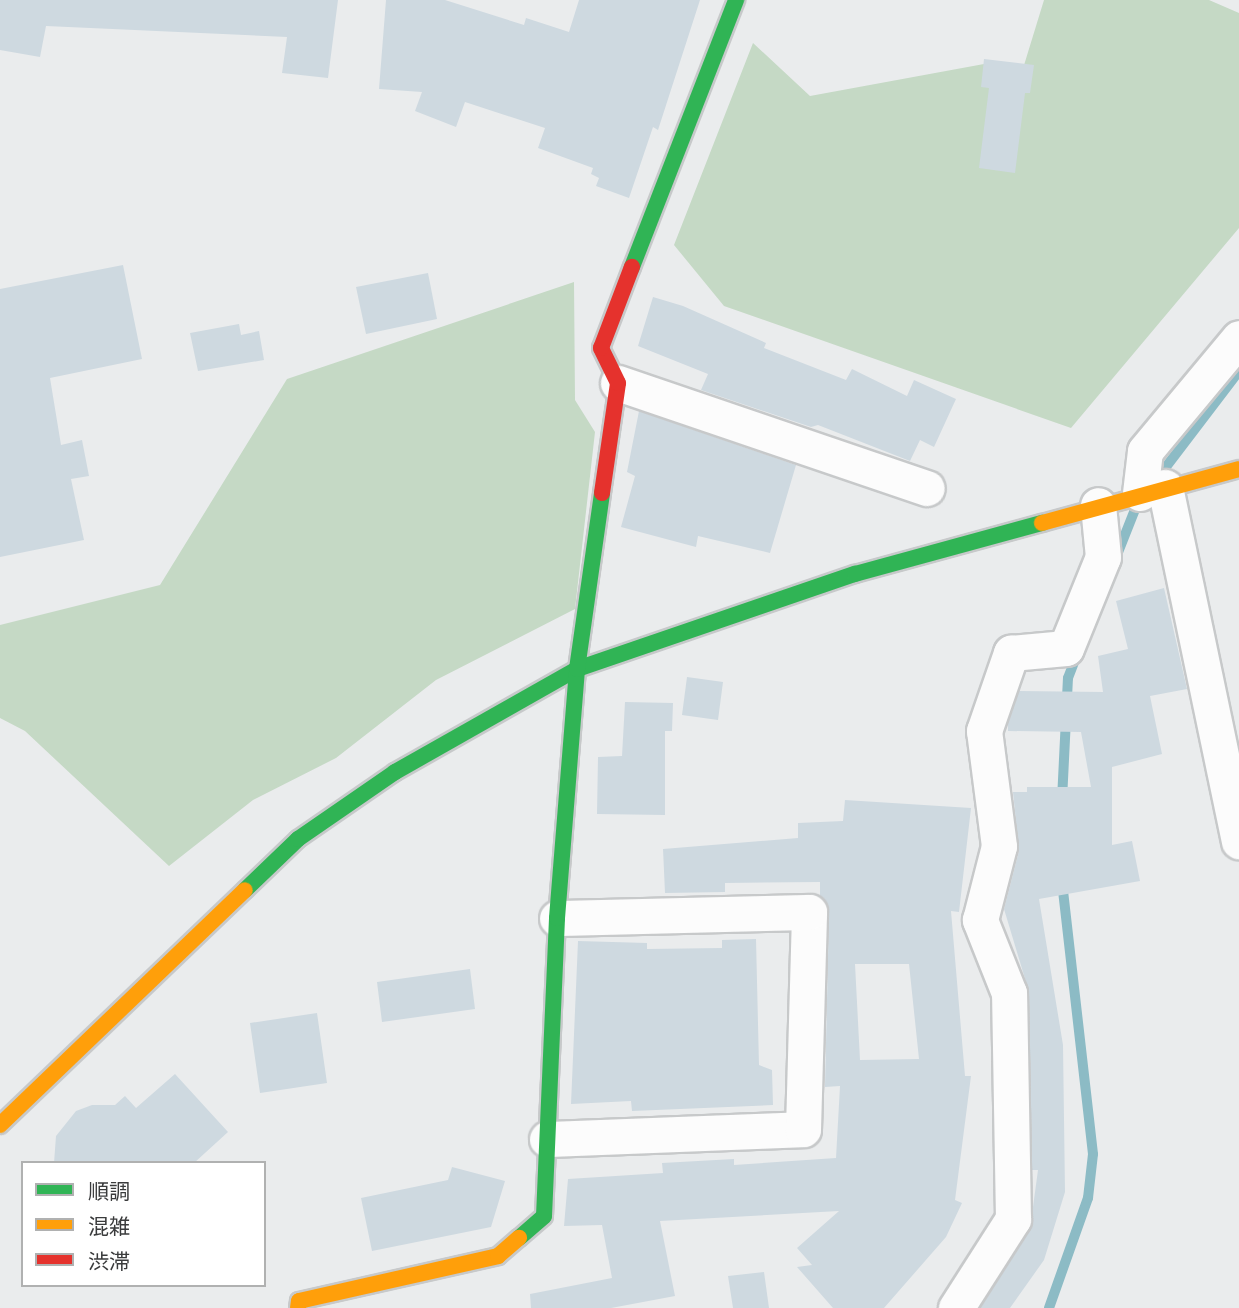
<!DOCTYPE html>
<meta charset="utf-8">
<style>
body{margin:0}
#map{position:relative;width:1239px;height:1308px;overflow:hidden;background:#eaeced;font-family:Lora,"Noto Sans JP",serif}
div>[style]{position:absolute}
.green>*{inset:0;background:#c5d9c5}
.stream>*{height:10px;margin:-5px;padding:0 5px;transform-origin:5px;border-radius:5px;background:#8cbbc5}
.building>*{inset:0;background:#ced9e0}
.roads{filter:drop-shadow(2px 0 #c7c9ca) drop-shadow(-2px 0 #c7c9ca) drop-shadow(0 2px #c7c9ca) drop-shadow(0 -2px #c7c9ca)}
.street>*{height:35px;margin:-17.5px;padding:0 17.5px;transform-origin:17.5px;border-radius:17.5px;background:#fcfcfc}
.fast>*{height:16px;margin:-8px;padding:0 8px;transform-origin:8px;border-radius:8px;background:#30b455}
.slow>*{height:16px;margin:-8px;padding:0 8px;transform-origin:8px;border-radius:8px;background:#ff9f0a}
.jam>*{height:16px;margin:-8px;padding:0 8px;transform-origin:8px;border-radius:8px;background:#e5322d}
span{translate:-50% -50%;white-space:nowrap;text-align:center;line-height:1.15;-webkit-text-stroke:7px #fff;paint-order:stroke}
.legend{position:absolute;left:21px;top:1161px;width:245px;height:126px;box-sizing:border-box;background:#fff;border:2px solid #b0b1b1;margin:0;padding:9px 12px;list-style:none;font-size:21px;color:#3a3b3c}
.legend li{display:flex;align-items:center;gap:14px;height:35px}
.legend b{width:35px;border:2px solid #b0b1b1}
</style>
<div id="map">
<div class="green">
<div style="clip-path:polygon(1044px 0,1209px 0,1239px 13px,1239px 228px,1071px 428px,724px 306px,674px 245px,753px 43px,810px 96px,984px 64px,1017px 88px)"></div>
<div style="clip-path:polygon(574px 282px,575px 400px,595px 432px,575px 609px,436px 680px,336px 758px,253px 800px,169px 866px,25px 731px,0 718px,0 625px,160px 585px,287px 379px)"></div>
</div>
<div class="stream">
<div style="left:1156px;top:480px;width:137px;rotate:-52.7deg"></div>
<div style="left:1115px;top:560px;width:57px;rotate:-68.4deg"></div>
<div style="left:1062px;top:800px;width:122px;rotate:-87.2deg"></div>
<div style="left:1068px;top:678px;width:30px;rotate:-69deg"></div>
<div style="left:1049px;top:1308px;width:117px;rotate:-70.5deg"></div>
<div style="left:1088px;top:1198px;width:44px;rotate:-83.5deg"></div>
<div style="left:1093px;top:1154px;width:274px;rotate:-96.5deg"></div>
</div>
<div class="building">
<div style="clip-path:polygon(0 0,338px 0,328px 78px,282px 73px,287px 37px,46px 26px,40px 57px,0 50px)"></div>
<div style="clip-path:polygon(386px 0,445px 0,524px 25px,526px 18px,569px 32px,579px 0,700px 0,658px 130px,653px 127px,629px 198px,596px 186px,599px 178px,591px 174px,593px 168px,538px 148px,545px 128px,465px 102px,456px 127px,415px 111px,422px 92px,379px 89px)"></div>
<div style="clip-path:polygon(984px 59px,1034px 65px,1030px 93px,1025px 93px,1015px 173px,979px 168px,989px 88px,981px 87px)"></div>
<div style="clip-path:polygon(123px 265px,142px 359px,50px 378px,61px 445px,82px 440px,89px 476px,71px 479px,84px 540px,0 557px,0 289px)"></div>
<div style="clip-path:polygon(428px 273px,437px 319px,366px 334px,356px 287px)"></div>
<div style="clip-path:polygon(653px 297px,683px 306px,766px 343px,764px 348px,846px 380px,852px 369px,907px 396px,914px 380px,956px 399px,934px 447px,920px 440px,910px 461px,818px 425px,811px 427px,701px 390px,708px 374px,638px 346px)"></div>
<div style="clip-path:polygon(239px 324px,241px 335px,259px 331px,264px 360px,198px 371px,190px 333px)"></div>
<div style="clip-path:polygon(639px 411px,796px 465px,770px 553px,698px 536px,696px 547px,621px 527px,635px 476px,627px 472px)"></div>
<div style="clip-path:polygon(1164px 588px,1187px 689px,1150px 696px,1162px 754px,1112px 767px,1112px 845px,1132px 841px,1140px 881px,1039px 899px,1063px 1045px,1065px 1192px,1044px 1260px,1010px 1308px,980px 1308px,1030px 1229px,1038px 1170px,1032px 1170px,1029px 992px,1004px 909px,1019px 851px,1013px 792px,1027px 792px,1027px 787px,1091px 787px,1081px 732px,1008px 731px,1008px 723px,1019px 691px,1103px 692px,1098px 656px,1128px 649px,1116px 601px)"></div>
<div style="clip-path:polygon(687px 677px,723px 682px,718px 720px,682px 715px)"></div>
<div style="clip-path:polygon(625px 702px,673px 703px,672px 731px,665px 731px,665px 815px,597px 814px,598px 757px,622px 756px)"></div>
<div style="clip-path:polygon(evenodd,845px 800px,971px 808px,959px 912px,951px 911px,965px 1076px,971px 1076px,955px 1200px,962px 1203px,946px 1237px,884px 1308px,833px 1308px,797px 1267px,812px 1265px,797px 1248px,839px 1211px,660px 1221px,675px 1296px,611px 1308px,531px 1308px,530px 1294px,612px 1278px,602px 1225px,564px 1226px,568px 1179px,663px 1173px,662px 1163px,734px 1159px,734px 1165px,836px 1158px,840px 1086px,825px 1087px,829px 913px,820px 896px,820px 882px,725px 883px,725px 892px,665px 893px,663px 849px,798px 838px,798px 823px,843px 821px,845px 800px,855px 964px,909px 964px,919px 1059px,860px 1060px,855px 964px)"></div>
<div style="clip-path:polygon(756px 939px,759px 1065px,772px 1070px,773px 1105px,632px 1111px,631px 1101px,571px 1104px,578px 941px,647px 943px,647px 949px,722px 948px,722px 940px)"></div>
<div style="clip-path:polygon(470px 969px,475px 1009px,382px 1022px,377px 982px)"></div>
<div style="clip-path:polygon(317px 1013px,327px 1083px,260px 1093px,250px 1023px)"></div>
<div style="clip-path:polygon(175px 1074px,228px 1132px,194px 1163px,54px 1163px,56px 1136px,76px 1111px,92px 1105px,115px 1105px,125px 1096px,136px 1108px)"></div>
<div style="clip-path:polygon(452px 1167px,505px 1181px,491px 1227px,372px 1251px,361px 1198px,448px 1180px)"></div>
<div style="clip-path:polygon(764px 1272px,769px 1308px,733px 1308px,728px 1276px)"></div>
</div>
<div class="roads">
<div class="street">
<div style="left:618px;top:383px;width:326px;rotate:18.8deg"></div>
<div style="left:1165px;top:487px;width:362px;rotate:78.2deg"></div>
<div style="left:1140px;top:493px;width:42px;rotate:-83.2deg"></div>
<div style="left:1145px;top:451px;width:147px;rotate:-50.2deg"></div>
<div style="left:547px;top:1139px;width:256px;rotate:-2.2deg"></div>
<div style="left:803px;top:1129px;width:217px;rotate:-88.4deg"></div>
<div style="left:809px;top:912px;width:252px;rotate:178.6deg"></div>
<div style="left:956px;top:1308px;width:106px;rotate:-57.4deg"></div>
<div style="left:1013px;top:1219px;width:226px;rotate:-91deg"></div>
<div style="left:1009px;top:993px;width:79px;rotate:-111.7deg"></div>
<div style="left:980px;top:920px;width:76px;rotate:-75.6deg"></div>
<div style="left:999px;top:846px;width:116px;rotate:-97.4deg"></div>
<div style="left:984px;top:731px;width:83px;rotate:-70.9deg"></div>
<div style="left:1011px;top:653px;width:55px;rotate:-5.2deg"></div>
<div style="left:1066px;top:648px;width:98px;rotate:-67.9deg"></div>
<div style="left:1103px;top:557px;width:52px;rotate:-95.5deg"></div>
</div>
<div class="fast">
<div style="left:632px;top:267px;width:287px;rotate:-68.7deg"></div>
<div style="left:245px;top:890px;width:74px;rotate:-43.9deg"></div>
<div style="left:298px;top:839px;width:118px;rotate:-34.6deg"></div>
<div style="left:395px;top:772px;width:209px;rotate:-29.5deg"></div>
<div style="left:577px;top:669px;width:294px;rotate:-18.9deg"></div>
<div style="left:855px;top:574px;width:194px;rotate:-15.3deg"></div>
<div style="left:519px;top:1238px;width:33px;rotate:-41deg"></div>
<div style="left:544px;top:1216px;width:298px;rotate:-87.5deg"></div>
<div style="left:557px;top:918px;width:250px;rotate:-85.4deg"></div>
<div style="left:577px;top:669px;width:178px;rotate:-81.9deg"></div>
</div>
<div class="slow">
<div style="left:1042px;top:523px;width:204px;rotate:-15.3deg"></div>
<div style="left:0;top:1125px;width:339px;rotate:-43.8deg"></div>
<div style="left:298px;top:1308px;width:7px;rotate:-82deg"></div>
<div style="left:299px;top:1301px;width:204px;rotate:-12.7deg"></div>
<div style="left:498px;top:1256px;width:28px;rotate:-41deg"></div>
</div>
<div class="jam">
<div style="left:602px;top:493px;width:111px;rotate:-81.7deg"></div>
<div style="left:618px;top:383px;width:39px;rotate:-116deg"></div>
<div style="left:601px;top:348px;width:87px;rotate:-69.1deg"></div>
</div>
</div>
<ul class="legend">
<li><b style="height:9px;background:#30b455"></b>順調</li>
<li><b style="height:9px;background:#ff9f0a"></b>混雑</li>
<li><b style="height:9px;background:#e5322d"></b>渋滞</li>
</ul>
</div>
